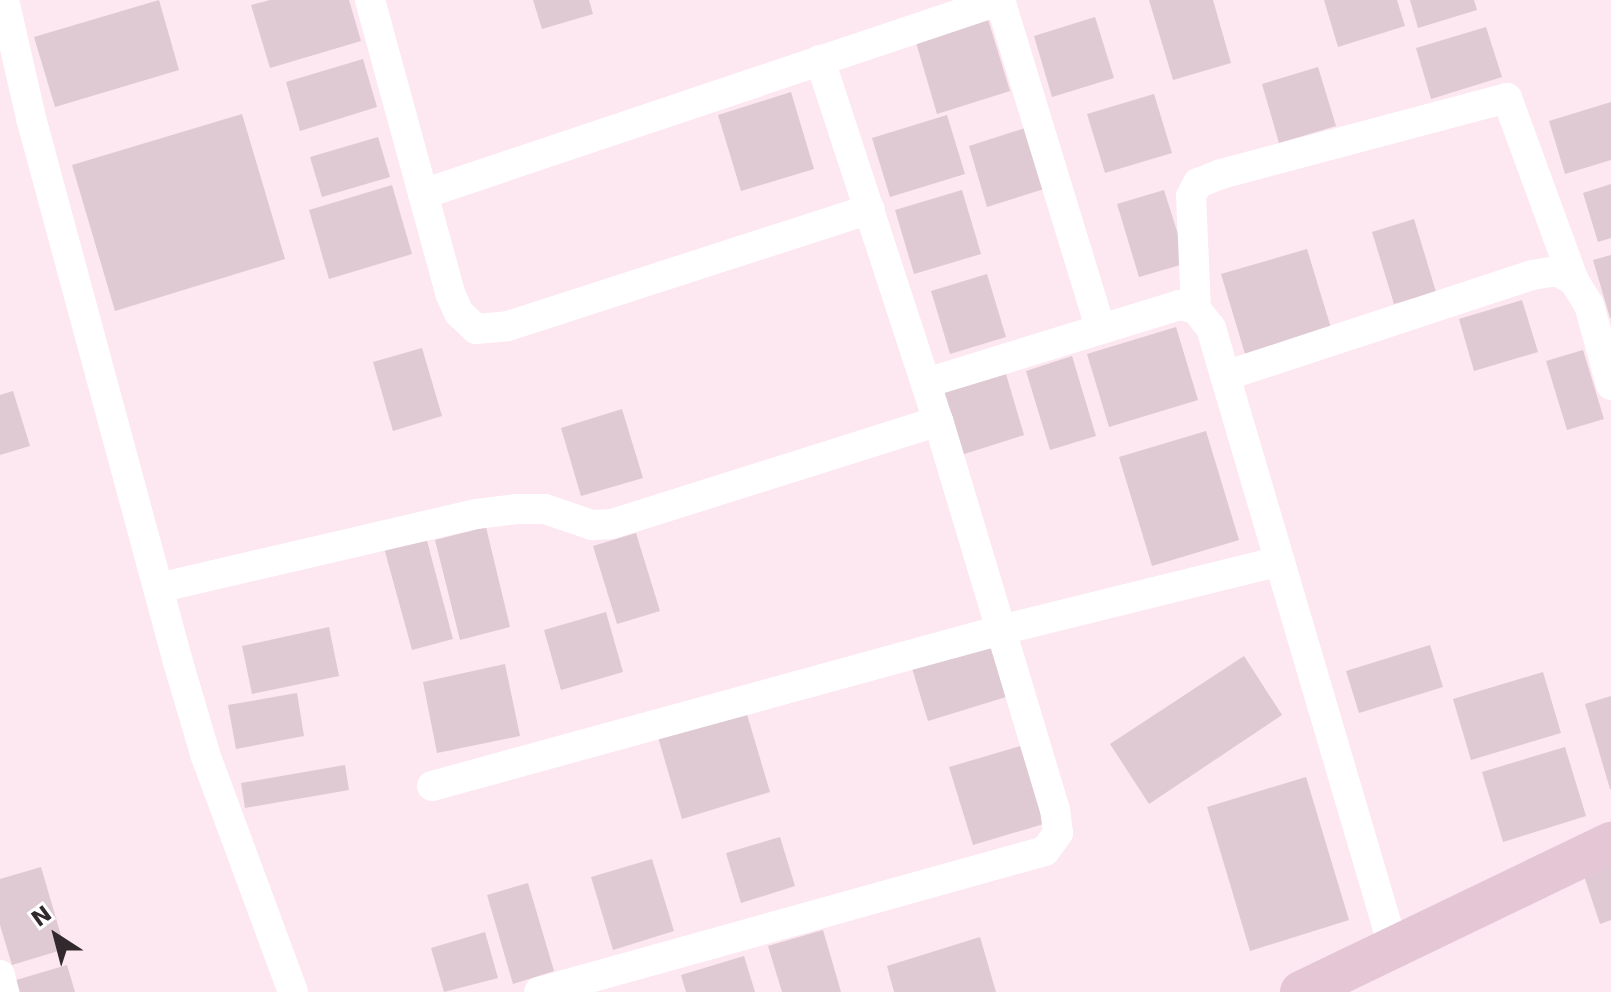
<!DOCTYPE html>
<style>
body{margin:0}
#map{position:relative;width:1611px;height:992px;overflow:hidden;background:#fde7f0;font-family:"DejaVu Sans",sans-serif}
div>[style]{position:absolute}
.building>*{inset:0;background:#dfc9d2}
.street>*{height:30px;margin:-15px;padding:0 15px;transform-origin:15px;border-radius:15px;background:#fff}
.secondary>*{height:42px;margin:-21px;padding:0 21px;transform-origin:21px;border-radius:21px;background:#e4c6d4}
span{translate:-50% -50%;white-space:nowrap;text-align:center;line-height:1.15;-webkit-text-stroke:8px #fff;paint-order:stroke}
.north{position:absolute;left:16px;top:896px;width:80px;height:80px;-webkit-text-stroke:6px #fff;paint-order:stroke;rotate:324deg;font-size:22px;font-weight:700;line-height:32px;text-align:center;color:#32292d}
.north::after{content:'';display:block;margin:auto;width:28px;height:36px;background:#32292d;clip-path:polygon(50% 0,100% 100%,50% 72%,0 100%)}
</style>
<div id="map">
<div class="building">
<div style="clip-path:polygon(159px 0,179px 70px,55px 107px,34px 37px)"></div>
<div style="clip-path:polygon(270px 0,349px 0,361px 41px,270px 68px,251px 5px)"></div>
<div style="clip-path:polygon(533px 0,589px 0,593px 14px,542px 29px)"></div>
<div style="clip-path:polygon(1149px 0,1213px 0,1231px 63px,1173px 80px)"></div>
<div style="clip-path:polygon(1324px 0,1397px 0,1405px 26px,1338px 47px)"></div>
<div style="clip-path:polygon(1410px 0,1474px 0,1477px 10px,1418px 28px)"></div>
<div style="clip-path:polygon(987px 16px,1010px 91px,937px 114px,915px 39px)"></div>
<div style="clip-path:polygon(1095px 17px,1114px 78px,1052px 97px,1034px 36px)"></div>
<div style="clip-path:polygon(1486px 27px,1502px 77px,1431px 99px,1416px 48px)"></div>
<div style="clip-path:polygon(363px 59px,377px 107px,300px 131px,286px 82px)"></div>
<div style="clip-path:polygon(1318px 67px,1336px 126px,1279px 143px,1262px 84px)"></div>
<div style="clip-path:polygon(791px 92px,814px 169px,741px 191px,718px 115px)"></div>
<div style="clip-path:polygon(1154px 94px,1172px 153px,1105px 173px,1087px 114px)"></div>
<div style="clip-path:polygon(1611px 102px,1611px 160px,1565px 174px,1549px 121px)"></div>
<div style="clip-path:polygon(242px 114px,285px 259px,115px 311px,72px 165px)"></div>
<div style="clip-path:polygon(947px 115px,965px 174px,890px 197px,872px 138px)"></div>
<div style="clip-path:polygon(1025px 128px,1044px 189px,987px 207px,969px 146px)"></div>
<div style="clip-path:polygon(378px 137px,390px 177px,322px 197px,310px 157px)"></div>
<div style="clip-path:polygon(1611px 184px,1611px 238px,1598px 242px,1583px 193px)"></div>
<div style="clip-path:polygon(392px 185px,412px 254px,329px 279px,309px 210px)"></div>
<div style="clip-path:polygon(962px 190px,981px 254px,914px 274px,895px 210px)"></div>
<div style="clip-path:polygon(1164px 190px,1187px 263px,1139px 277px,1117px 204px)"></div>
<div style="clip-path:polygon(1414px 219px,1436px 292px,1394px 304px,1372px 232px)"></div>
<div style="clip-path:polygon(1307px 249px,1331px 328px,1245px 354px,1221px 274px)"></div>
<div style="clip-path:polygon(1611px 255px,1611px 318px,1610px 318px,1593px 260px)"></div>
<div style="clip-path:polygon(987px 274px,1006px 337px,950px 354px,931px 291px)"></div>
<div style="clip-path:polygon(1522px 300px,1538px 352px,1474px 371px,1459px 319px)"></div>
<div style="clip-path:polygon(1176px 327px,1198px 400px,1109px 427px,1087px 354px)"></div>
<div style="clip-path:polygon(422px 348px,442px 416px,393px 431px,373px 362px)"></div>
<div style="clip-path:polygon(1583px 350px,1604px 419px,1567px 430px,1546px 361px)"></div>
<div style="clip-path:polygon(1072px 356px,1096px 436px,1050px 450px,1026px 371px)"></div>
<div style="clip-path:polygon(1006px 374px,1024px 435px,958px 456px,939px 394px)"></div>
<div style="clip-path:polygon(13px 391px,30px 446px,0 455px,0 395px)"></div>
<div style="clip-path:polygon(622px 409px,643px 478px,581px 496px,561px 428px)"></div>
<div style="clip-path:polygon(1206px 431px,1239px 540px,1152px 566px,1119px 457px)"></div>
<div style="clip-path:polygon(486px 527px,510px 627px,460px 640px,435px 540px)"></div>
<div style="clip-path:polygon(636px 533px,660px 611px,617px 624px,593px 546px)"></div>
<div style="clip-path:polygon(426px 537px,453px 639px,412px 650px,384px 548px)"></div>
<div style="clip-path:polygon(606px 612px,623px 672px,561px 690px,544px 630px)"></div>
<div style="clip-path:polygon(329px 627px,339px 676px,252px 694px,242px 646px)"></div>
<div style="clip-path:polygon(989px 641px,1006px 697px,928px 721px,911px 665px)"></div>
<div style="clip-path:polygon(1430px 645px,1443px 687px,1359px 713px,1346px 671px)"></div>
<div style="clip-path:polygon(1244px 656px,1282px 715px,1149px 804px,1110px 744px)"></div>
<div style="clip-path:polygon(505px 664px,520px 736px,437px 753px,423px 682px)"></div>
<div style="clip-path:polygon(1543px 672px,1561px 733px,1471px 760px,1453px 699px)"></div>
<div style="clip-path:polygon(297px 693px,304px 736px,236px 749px,228px 705px)"></div>
<div style="clip-path:polygon(1611px 696px,1611px 789px,1610px 789px,1585px 704px)"></div>
<div style="clip-path:polygon(746px 711px,770px 792px,682px 819px,658px 737px)"></div>
<div style="clip-path:polygon(1024px 745px,1047px 823px,973px 845px,949px 767px)"></div>
<div style="clip-path:polygon(1565px 747px,1586px 816px,1503px 842px,1482px 772px)"></div>
<div style="clip-path:polygon(345px 765px,349px 790px,245px 808px,241px 783px)"></div>
<div style="clip-path:polygon(1306px 777px,1349px 920px,1250px 951px,1207px 807px)"></div>
<div style="clip-path:polygon(780px 837px,795px 886px,741px 903px,726px 853px)"></div>
<div style="clip-path:polygon(652px 859px,674px 931px,613px 950px,591px 877px)"></div>
<div style="clip-path:polygon(1611px 861px,1611px 920px,1600px 924px,1582px 870px)"></div>
<div style="clip-path:polygon(41px 867px,65px 949px,12px 965px,0 925px,0 879px)"></div>
<div style="clip-path:polygon(528px 883px,554px 971px,513px 984px,487px 895px)"></div>
<div style="clip-path:polygon(823px 930px,841px 992px,782px 992px,768px 946px)"></div>
<div style="clip-path:polygon(485px 932px,498px 978px,444px 992px,431px 948px)"></div>
<div style="clip-path:polygon(980px 937px,996px 992px,894px 992px,887px 966px)"></div>
<div style="clip-path:polygon(744px 956px,755px 992px,686px 992px,681px 975px)"></div>
<div style="clip-path:polygon(67px 965px,75px 992px,20px 992px,16px 980px)"></div>
</div>
<div class="street">
<div style="left:4px;top:0;width:121px;rotate:77.1deg"></div>
<div style="left:31px;top:118px;width:564px;rotate:74.88deg"></div>
<div style="left:178px;top:662px;width:96px;rotate:73.6deg"></div>
<div style="left:205px;top:754px;width:254px;rotate:69.7deg"></div>
<div style="left:370px;top:0;width:304px;rotate:74.7deg"></div>
<div style="left:450px;top:293px;width:22px;rotate:66deg"></div>
<div style="left:459px;top:313px;width:23px;rotate:43deg"></div>
<div style="left:476px;top:329px;width:32px;rotate:-5deg"></div>
<div style="left:508px;top:326px;width:380px;rotate:-17.9deg"></div>
<div style="left:1000px;top:0;width:343px;rotate:73deg"></div>
<div style="left:423px;top:194px;width:610px;rotate:-18.55deg"></div>
<div style="left:1196px;top:309px;width:113px;rotate:-92.5deg"></div>
<div style="left:1191px;top:196px;width:15px;rotate:-62deg"></div>
<div style="left:1198px;top:183px;width:25px;rotate:-21deg"></div>
<div style="left:1221px;top:174px;width:296px;rotate:-14.9deg"></div>
<div style="left:1507px;top:98px;width:195px;rotate:69.9deg"></div>
<div style="left:1225px;top:376px;width:323px;rotate:-18.2deg"></div>
<div style="left:1532px;top:275px;width:25px;rotate:-9deg"></div>
<div style="left:1557px;top:271px;width:20px;rotate:30deg"></div>
<div style="left:1574px;top:281px;width:28px;rotate:58deg"></div>
<div style="left:1589px;top:305px;width:83px;rotate:74.6deg"></div>
<div style="left:926px;top:383px;width:265px;rotate:-17.1deg"></div>
<div style="left:1179px;top:305px;width:17px;rotate:13deg"></div>
<div style="left:1196px;top:309px;width:24px;rotate:52deg"></div>
<div style="left:1211px;top:328px;width:644px;rotate:73.59deg"></div>
<div style="left:158px;top:588px;width:326px;rotate:-13.1deg"></div>
<div style="left:476px;top:514px;width:41px;rotate:-7deg"></div>
<div style="left:517px;top:509px;width:28px"></div>
<div style="left:545px;top:509px;width:50px;rotate:18.8deg"></div>
<div style="left:592px;top:525px;width:20px;rotate:-3deg"></div>
<div style="left:612px;top:524px;width:342px;rotate:-17.5deg"></div>
<div style="left:432px;top:786px;width:590px;rotate:-15.33deg"></div>
<div style="left:1001px;top:630px;width:287px;rotate:-13.9deg"></div>
<div style="left:0;top:975px;width:17px;rotate:77deg"></div>
<div style="left:539px;top:992px;width:525px;rotate:-15.57deg"></div>
<div style="left:1045px;top:851px;width:22px;rotate:-54deg"></div>
<div style="left:1058px;top:833px;width:23px;rotate:-97deg"></div>
<div style="left:1055px;top:810px;width:406px;rotate:-106.7deg"></div>
<div style="left:938px;top:421px;width:380px;rotate:-108.1deg"></div>
</div>
<div class="secondary">
<div style="left:1301px;top:992px;width:344px;rotate:-25.7deg"></div>
</div>
<div class="north">N</div>
</div>
